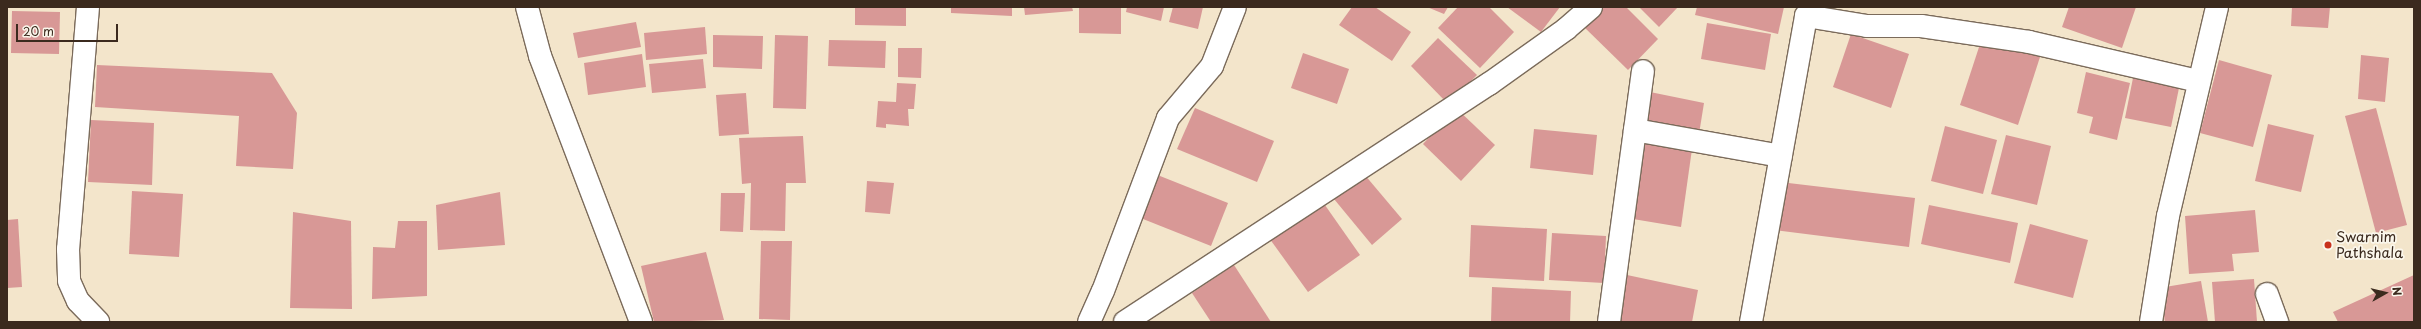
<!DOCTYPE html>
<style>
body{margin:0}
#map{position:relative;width:2421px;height:329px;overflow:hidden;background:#f3e5cb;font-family:"Playpen Sans",sans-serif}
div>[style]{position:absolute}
.building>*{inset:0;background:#d89896}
.roads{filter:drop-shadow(1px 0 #7b6b5b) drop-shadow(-1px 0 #7b6b5b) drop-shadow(0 1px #7b6b5b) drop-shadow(0 -1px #7b6b5b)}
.minor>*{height:22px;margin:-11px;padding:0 11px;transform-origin:11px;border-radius:11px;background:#fff}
.dots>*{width:11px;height:11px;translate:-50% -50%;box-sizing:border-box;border:2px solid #fbf7ec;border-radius:50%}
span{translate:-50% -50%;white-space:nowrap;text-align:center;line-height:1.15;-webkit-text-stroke:3.5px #fbf7ec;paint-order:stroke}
.poi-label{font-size:14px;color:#3b2a1e}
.left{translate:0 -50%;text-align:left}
.frame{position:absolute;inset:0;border:8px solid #3b2a1e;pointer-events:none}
.north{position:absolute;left:2365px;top:273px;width:40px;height:40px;-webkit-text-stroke:3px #fbf7ec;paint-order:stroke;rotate:82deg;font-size:11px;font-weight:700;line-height:16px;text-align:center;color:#3b2a1e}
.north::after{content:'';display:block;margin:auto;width:14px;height:18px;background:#3b2a1e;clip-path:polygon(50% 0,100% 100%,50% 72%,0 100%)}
.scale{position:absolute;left:16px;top:24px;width:102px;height:18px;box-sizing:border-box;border:2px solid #3b2a1e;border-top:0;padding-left:5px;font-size:12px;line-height:14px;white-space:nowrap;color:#3b2a1e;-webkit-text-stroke:3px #fbf7ec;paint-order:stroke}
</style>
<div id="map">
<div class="building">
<div style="clip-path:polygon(855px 7px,906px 7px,906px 26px,855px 25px)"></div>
<div style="clip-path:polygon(951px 7px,1012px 7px,1012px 16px,951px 13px)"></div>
<div style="clip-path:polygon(1024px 7px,1072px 7px,1073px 11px,1025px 15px)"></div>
<div style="clip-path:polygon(1079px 7px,1121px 7px,1121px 34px,1079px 33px)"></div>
<div style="clip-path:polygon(1127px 7px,1164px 7px,1161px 21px,1126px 12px)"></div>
<div style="clip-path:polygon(1173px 7px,1203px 7px,1198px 29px,1169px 22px)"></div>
<div style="clip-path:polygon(1352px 7px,1375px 7px,1411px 32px,1392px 61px,1339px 25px)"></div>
<div style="clip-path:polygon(1427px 7px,1448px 7px,1444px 14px)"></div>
<div style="clip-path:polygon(1458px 7px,1489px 7px,1514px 32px,1480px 68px,1438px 28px)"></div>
<div style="clip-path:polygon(1507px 7px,1560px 7px,1541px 32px)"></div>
<div style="clip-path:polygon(1599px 7px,1626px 7px,1658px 39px,1628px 70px,1582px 25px)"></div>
<div style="clip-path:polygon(1639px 7px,1678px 7px,1659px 27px)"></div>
<div style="clip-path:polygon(1697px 7px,1784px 7px,1778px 34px,1695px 15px)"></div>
<div style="clip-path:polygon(2069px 7px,2136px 7px,2122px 48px,2062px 27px)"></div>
<div style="clip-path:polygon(2292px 7px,2330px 7px,2328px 28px,2291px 26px)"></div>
<div style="clip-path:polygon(12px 11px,60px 12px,59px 54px,11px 53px)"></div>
<div style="clip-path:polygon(636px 22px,641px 47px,578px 58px,573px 33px)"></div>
<div style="clip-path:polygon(1707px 23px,1771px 34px,1765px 70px,1701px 59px)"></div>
<div style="clip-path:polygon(705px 27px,707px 54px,646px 60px,644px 33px)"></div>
<div style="clip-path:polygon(1851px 34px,1909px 54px,1891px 108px,1833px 87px)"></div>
<div style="clip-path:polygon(713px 35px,763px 36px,762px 69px,713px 67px)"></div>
<div style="clip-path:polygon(775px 35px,808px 36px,806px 109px,773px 108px)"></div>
<div style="clip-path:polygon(1438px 38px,1477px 75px,1448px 104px,1411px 66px)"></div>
<div style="clip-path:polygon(1982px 38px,2040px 57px,2018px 125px,1960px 105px)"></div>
<div style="clip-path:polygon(829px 40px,886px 41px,885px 68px,828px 66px)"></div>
<div style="clip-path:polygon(898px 48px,922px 48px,921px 78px,898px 77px)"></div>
<div style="clip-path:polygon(1303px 53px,1349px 69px,1337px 104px,1291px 88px)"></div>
<div style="clip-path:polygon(642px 54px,646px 87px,588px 95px,584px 63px)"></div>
<div style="clip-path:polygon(2361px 55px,2389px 58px,2385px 102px,2358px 99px)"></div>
<div style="clip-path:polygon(703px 59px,706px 88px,652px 93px,649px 64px)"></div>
<div style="clip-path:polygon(2219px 60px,2272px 75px,2253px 147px,2200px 133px)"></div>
<div style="clip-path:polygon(97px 65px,272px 73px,297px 113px,293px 169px,236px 166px,239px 116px,95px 107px)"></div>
<div style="clip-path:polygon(2086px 72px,2130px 83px,2117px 140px,2089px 133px,2093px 117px,2077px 113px)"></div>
<div style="clip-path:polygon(2133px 78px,2179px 88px,2171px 127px,2125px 118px)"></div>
<div style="clip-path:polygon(897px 83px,916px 84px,914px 109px,908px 109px,909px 126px,886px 124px,886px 128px,876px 127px,878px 101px,896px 102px)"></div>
<div style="clip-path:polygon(1650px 92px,1704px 103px,1699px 134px,1644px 123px)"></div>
<div style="clip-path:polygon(746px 93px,749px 134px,719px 136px,716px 95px)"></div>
<div style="clip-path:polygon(1195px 108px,1274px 141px,1257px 182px,1177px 149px)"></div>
<div style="clip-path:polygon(1456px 108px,1495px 145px,1461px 181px,1423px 144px)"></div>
<div style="clip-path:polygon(2376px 108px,2407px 225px,2376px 233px,2345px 116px)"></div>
<div style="clip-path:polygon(91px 120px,154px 123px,152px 185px,88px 182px)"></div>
<div style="clip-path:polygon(2268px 124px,2314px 135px,2301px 192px,2255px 181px)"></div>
<div style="clip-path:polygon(1945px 126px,1997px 140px,1983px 194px,1931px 181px)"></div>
<div style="clip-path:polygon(1534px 129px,1597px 135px,1593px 175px,1530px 168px)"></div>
<div style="clip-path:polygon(1645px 135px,1693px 142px,1681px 227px,1633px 219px)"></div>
<div style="clip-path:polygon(2006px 135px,2051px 146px,2037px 205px,1991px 194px)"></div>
<div style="clip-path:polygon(803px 136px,806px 183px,786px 183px,785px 231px,750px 230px,751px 183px,742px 184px,739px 138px)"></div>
<div style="clip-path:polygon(1155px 174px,1228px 203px,1211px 246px,1138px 217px)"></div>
<div style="clip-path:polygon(1364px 174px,1402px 219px,1372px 245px,1334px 199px)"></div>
<div style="clip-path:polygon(867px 181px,894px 183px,890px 214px,865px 212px)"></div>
<div style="clip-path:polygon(1780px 182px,1915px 198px,1909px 247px,1775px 230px)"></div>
<div style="clip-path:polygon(132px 191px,183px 194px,179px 257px,129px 254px)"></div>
<div style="clip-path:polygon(500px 192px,505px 245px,438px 250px,436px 205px)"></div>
<div style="clip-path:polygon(721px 193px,745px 193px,743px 232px,720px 231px)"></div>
<div style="clip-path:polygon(1320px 198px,1360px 255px,1308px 292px,1267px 235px)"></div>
<div style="clip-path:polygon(1929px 205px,2018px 223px,2010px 263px,1921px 244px)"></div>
<div style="clip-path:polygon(2255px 210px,2259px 252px,2232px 254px,2234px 271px,2189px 274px,2185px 216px)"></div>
<div style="clip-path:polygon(293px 212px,351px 221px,352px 309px,290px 308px)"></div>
<div style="clip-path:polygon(18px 219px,22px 287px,7px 288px,7px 220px)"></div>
<div style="clip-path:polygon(398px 221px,427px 221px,427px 296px,372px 299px,373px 247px,395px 248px)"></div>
<div style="clip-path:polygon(2030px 224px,2088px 240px,2073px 298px,2014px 283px)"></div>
<div style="clip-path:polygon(1471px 225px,1547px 229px,1544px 281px,1469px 277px)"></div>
<div style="clip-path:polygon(1552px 233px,1606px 236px,1604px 283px,1549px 280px)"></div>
<div style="clip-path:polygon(761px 241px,792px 241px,790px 320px,759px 319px)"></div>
<div style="clip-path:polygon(706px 252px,724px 320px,654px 322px,641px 266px)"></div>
<div style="clip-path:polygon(1234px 265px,1271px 322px,1211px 322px,1192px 293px)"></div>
<div style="clip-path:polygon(1627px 275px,1698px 290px,1692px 322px,1617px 322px)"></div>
<div style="clip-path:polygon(2414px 275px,2414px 322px,2338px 322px,2333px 312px)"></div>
<div style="clip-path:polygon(2254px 279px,2257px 322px,2215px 322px,2212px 282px)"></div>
<div style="clip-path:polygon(2201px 281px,2208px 322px,2165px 322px,2159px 288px)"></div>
<div style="clip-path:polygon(1492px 287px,1571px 291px,1570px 322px,1491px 322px)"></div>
</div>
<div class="roads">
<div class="minor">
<div style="left:88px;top:7px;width:243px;rotate:94.7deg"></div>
<div style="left:68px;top:249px;width:32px;rotate:88deg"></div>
<div style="left:69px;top:281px;width:22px;rotate:66deg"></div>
<div style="left:78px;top:301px;width:29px;rotate:46deg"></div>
<div style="left:527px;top:7px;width:51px;rotate:75.1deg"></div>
<div style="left:540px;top:56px;width:285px;rotate:69.2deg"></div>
<div style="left:1635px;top:130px;width:148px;rotate:10.1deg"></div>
<div style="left:2267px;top:294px;width:30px;rotate:70deg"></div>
<div style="left:1089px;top:322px;width:34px;rotate:-66deg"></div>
<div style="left:1103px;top:291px;width:185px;rotate:-69.4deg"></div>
<div style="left:1168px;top:118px;width:68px;rotate:-49.8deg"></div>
<div style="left:1212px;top:66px;width:63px;rotate:-68.7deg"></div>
<div style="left:1125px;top:322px;width:435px;rotate:-33.2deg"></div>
<div style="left:1489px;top:84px;width:95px;rotate:-35.5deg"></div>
<div style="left:1566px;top:29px;width:33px;rotate:-41deg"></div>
<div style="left:1609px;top:322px;width:253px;rotate:-82.3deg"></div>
<div style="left:1751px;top:322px;width:311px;rotate:-79.8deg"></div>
<div style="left:1806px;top:16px;width:62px;rotate:9.3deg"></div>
<div style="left:1867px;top:26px;width:54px"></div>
<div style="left:1921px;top:26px;width:109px;rotate:8.4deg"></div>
<div style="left:2029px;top:42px;width:173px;rotate:13deg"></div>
<div style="left:2151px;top:322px;width:107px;rotate:-80.9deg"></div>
<div style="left:2168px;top:216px;width:215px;rotate:-76.8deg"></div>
</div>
</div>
<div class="dots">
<div style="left:2328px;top:245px;background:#c8321e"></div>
</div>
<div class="poi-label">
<span class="left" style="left:2336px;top:245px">Swarnim<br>Pathshala</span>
</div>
<div class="frame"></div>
<div class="north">N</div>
<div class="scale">20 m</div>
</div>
